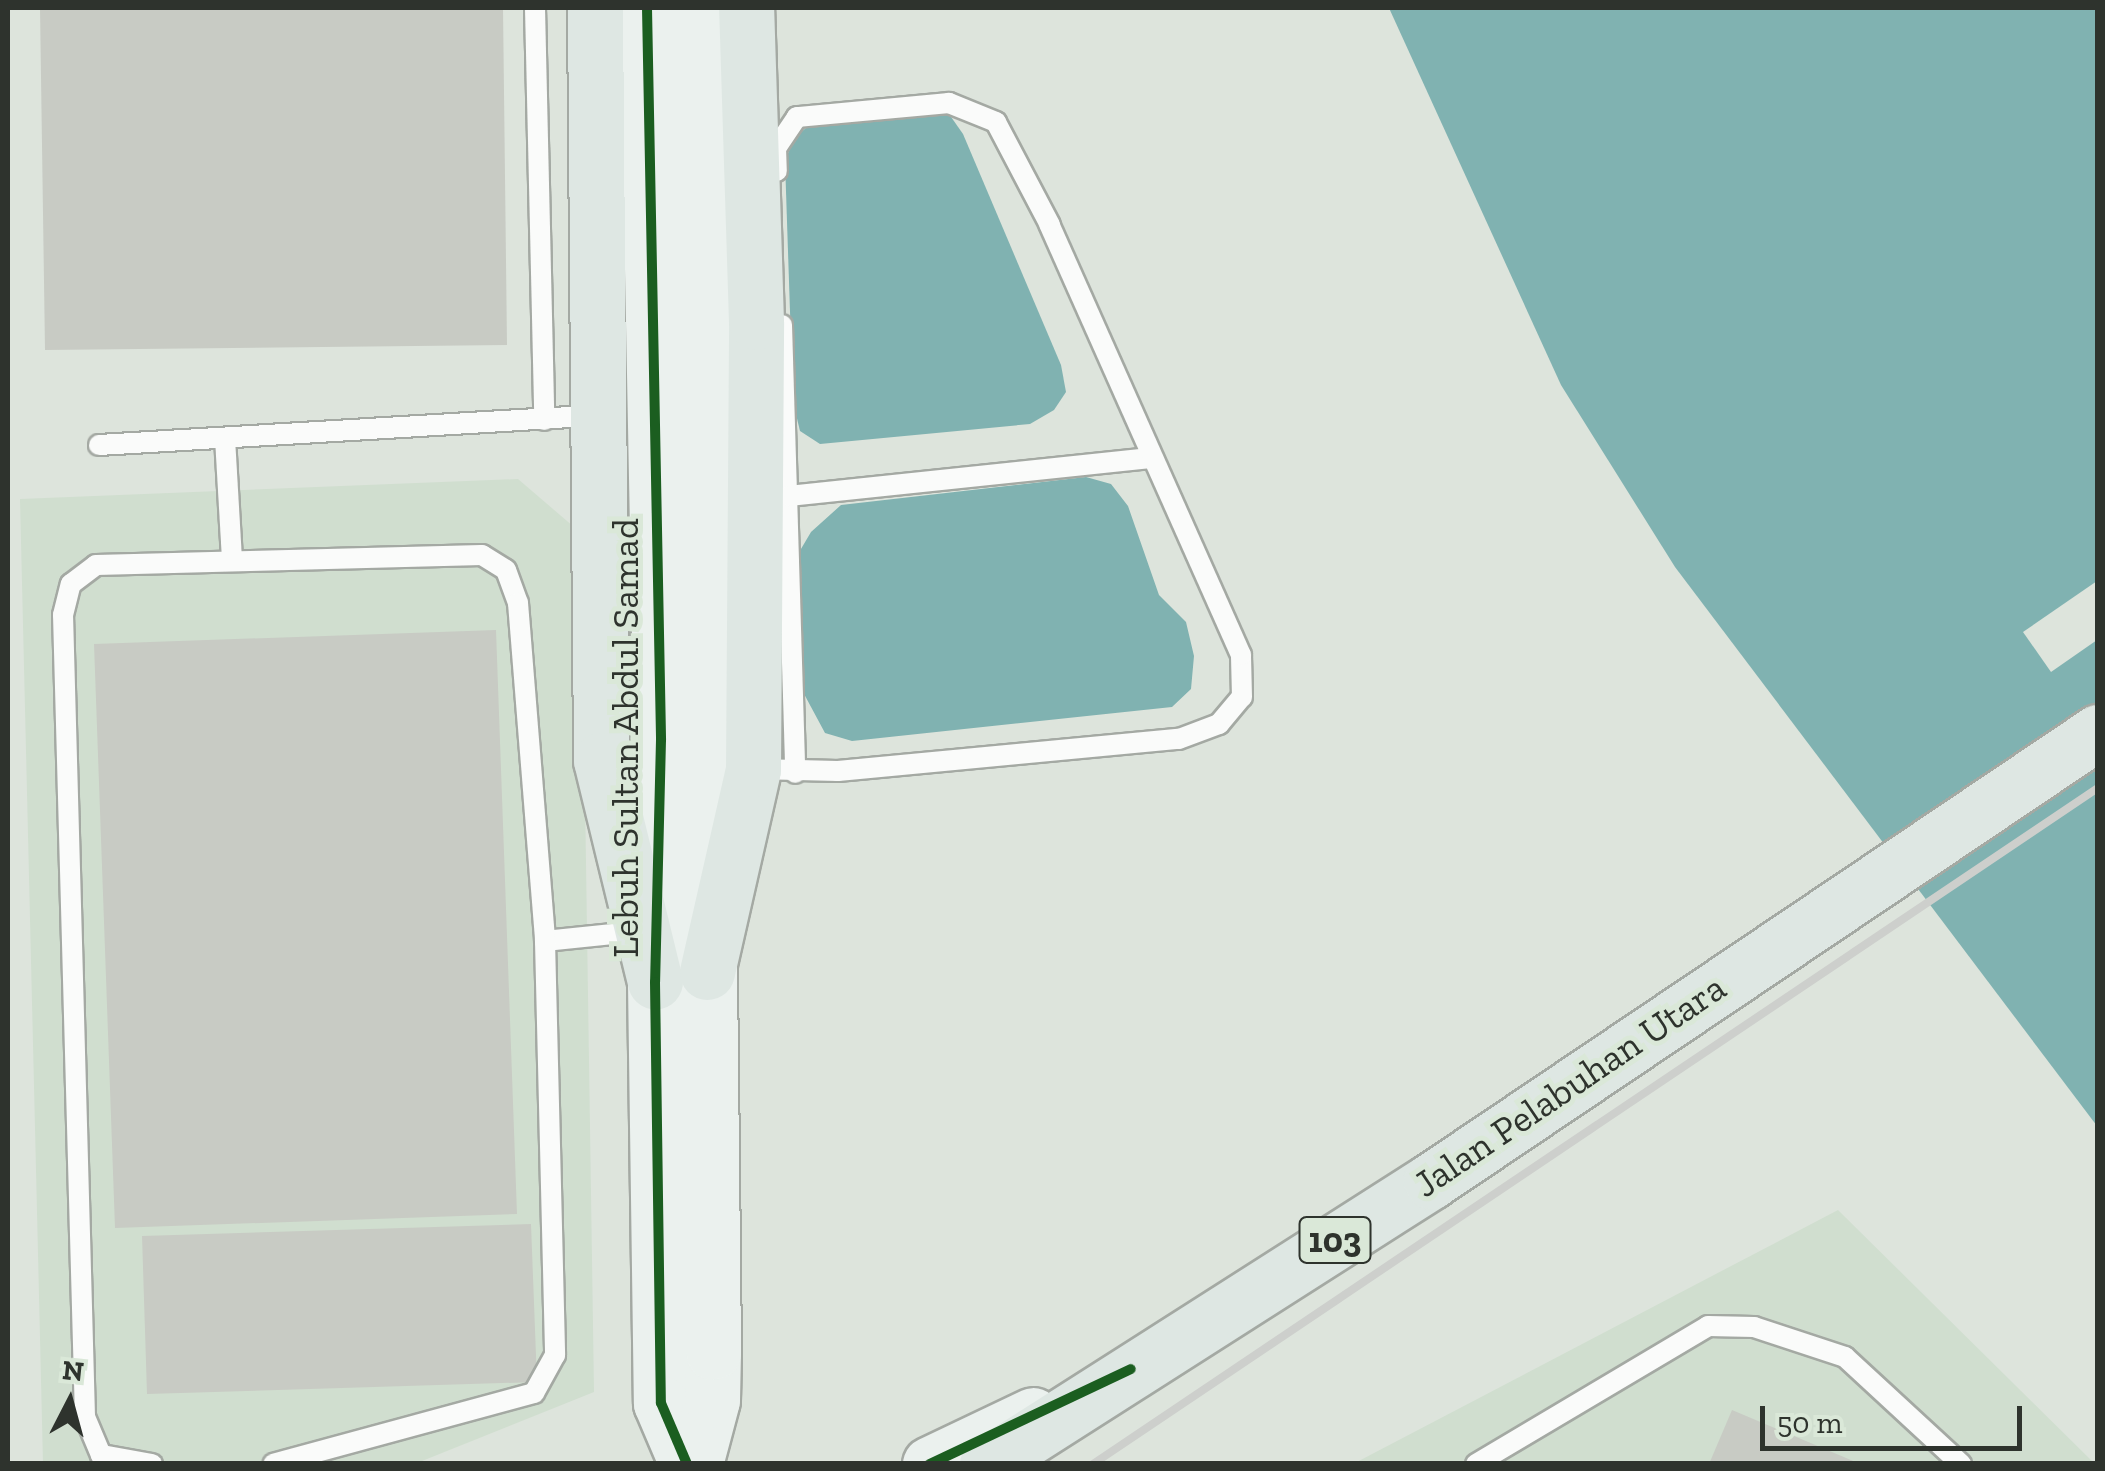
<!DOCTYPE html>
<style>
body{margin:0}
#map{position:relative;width:2105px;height:1471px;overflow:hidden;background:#dde4dc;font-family:"Zilla Slab",serif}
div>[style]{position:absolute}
.built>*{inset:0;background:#d0decf}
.water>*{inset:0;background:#80b2b1}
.pier>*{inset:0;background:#dde4dc}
.building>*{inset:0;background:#c8cbc4}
.roads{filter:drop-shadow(2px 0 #a4a9a3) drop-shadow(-2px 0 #a4a9a3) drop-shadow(0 2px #a4a9a3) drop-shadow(0 -2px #a4a9a3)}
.lane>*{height:20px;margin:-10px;padding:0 10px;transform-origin:10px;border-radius:10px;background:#fafbfa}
.secondary>*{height:55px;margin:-27.5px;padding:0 27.5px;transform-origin:27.5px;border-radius:27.5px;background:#ebf1ee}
.primary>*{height:55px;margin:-27.5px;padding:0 27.5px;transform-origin:27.5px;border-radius:27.5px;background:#dee7e3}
.rail>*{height:8px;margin:-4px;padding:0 4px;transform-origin:4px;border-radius:4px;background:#cdcfcc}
.cycleway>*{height:10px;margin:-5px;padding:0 5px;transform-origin:5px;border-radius:5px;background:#1b5e20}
span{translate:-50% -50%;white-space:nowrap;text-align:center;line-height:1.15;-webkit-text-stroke:10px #dae8d8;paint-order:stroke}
.shield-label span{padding:2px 8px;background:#dae8d8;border:2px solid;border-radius:8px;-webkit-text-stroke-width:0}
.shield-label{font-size:35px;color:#2e332d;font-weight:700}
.street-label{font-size:38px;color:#2e332d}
.frame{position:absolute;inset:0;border:10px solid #2e332d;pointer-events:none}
.north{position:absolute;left:20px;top:1351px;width:100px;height:100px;-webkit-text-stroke:8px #dae8d8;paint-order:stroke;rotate:6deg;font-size:28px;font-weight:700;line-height:40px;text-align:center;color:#2e332d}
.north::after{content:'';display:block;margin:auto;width:35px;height:45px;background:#2e332d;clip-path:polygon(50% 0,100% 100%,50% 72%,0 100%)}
.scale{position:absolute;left:1760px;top:1406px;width:262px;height:45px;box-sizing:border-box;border:5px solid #2e332d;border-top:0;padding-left:12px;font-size:30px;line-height:35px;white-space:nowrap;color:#2e332d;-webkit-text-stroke:8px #dae8d8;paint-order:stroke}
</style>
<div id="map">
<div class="built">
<div style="clip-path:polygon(518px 479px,581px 533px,594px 1392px,417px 1463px,43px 1463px,20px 499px)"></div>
<div style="clip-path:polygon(1838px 1210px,2094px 1463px,1353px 1464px)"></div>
</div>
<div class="water">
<div style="clip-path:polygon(1389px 8px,2097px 8px,2097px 1126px,1675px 567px,1561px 385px)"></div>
<div style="clip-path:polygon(933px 106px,949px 114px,963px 134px,1061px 365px,1066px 392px,1054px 410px,1030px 424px,820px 444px,800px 431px,793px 402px,785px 161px,794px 138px,813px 122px)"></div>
<div style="clip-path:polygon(1086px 477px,1111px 484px,1128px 506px,1159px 595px,1186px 622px,1194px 656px,1191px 689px,1172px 707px,852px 741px,825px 733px,796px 679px,798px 554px,811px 532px,841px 505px)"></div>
</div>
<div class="pier">
<div style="clip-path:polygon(2097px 581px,2097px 640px,2051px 672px,2023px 632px)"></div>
</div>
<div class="building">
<div style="clip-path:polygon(40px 8px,503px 8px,507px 345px,45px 350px)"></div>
<div style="clip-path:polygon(496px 630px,517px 1214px,115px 1228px,94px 644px)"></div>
<div style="clip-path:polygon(531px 1224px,537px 1382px,147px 1394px,142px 1236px)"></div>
<div style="clip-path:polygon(1732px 1410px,1858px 1463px,1858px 1464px,1709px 1464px)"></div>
</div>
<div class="roads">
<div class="lane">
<div style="left:535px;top:8px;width:412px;rotate:88.7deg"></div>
<div style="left:782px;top:325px;width:448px;rotate:88.3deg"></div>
<div style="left:225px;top:438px;width:120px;rotate:86.7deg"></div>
<div style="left:99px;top:445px;width:500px;rotate:-3.4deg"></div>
<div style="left:789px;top:496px;width:363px;rotate:-6deg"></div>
<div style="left:756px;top:769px;width:82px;rotate:1.4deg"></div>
<div style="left:838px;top:771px;width:342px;rotate:-5.4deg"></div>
<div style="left:1179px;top:739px;width:43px;rotate:-20.6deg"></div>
<div style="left:1219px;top:724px;width:35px;rotate:-50deg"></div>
<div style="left:1242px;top:697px;width:42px;rotate:-91.4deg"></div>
<div style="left:1241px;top:655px;width:471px;rotate:-114deg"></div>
<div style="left:1050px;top:225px;width:116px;rotate:-117.7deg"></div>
<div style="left:996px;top:122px;width:51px;rotate:-158deg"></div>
<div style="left:949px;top:103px;width:153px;rotate:174.7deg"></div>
<div style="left:797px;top:117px;width:37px;rotate:124deg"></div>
<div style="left:776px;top:148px;width:23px;rotate:88deg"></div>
<div style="left:545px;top:941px;width:97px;rotate:-5.9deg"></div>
<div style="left:152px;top:1464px;width:52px;rotate:-170deg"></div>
<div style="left:101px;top:1455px;width:41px;rotate:-112.8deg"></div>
<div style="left:85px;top:1417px;width:802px;rotate:-91.57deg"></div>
<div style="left:63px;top:615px;width:32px;rotate:-76deg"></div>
<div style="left:71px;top:584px;width:31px;rotate:-37deg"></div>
<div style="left:96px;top:565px;width:386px;rotate:-1.5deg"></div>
<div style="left:482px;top:555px;width:28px;rotate:32deg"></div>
<div style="left:506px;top:570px;width:35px;rotate:70deg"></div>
<div style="left:518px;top:603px;width:339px;rotate:85.4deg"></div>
<div style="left:545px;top:941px;width:414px;rotate:88.6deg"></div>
<div style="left:555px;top:1355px;width:43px;rotate:118.9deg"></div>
<div style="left:534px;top:1393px;width:270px;rotate:164.8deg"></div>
<div style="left:1476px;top:1464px;width:270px;rotate:-30.7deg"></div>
<div style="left:1708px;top:1326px;width:46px;rotate:1.2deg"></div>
<div style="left:1754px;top:1327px;width:96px;rotate:18.2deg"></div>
<div style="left:1845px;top:1357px;width:158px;rotate:42.7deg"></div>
</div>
<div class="secondary">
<div style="left:647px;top:8px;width:732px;rotate:88.9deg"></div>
<div style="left:661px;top:740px;width:242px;rotate:91.4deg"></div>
<div style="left:655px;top:982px;width:421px;rotate:89.2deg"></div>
<div style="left:661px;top:1403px;width:66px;rotate:66.9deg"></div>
<div style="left:695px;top:1464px;width:66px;rotate:-75.1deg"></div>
<div style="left:712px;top:1400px;width:48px;rotate:-88.8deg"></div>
<div style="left:713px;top:1352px;width:1344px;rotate:-90.6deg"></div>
<div style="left:930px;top:1464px;width:114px;rotate:-25.4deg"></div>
</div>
<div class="primary">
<div style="left:595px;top:8px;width:752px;rotate:89.54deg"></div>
<div style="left:601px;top:760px;width:228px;rotate:76.3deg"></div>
<div style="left:707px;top:972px;width:208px;rotate:-77.2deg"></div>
<div style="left:753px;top:769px;width:447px;rotate:-89.6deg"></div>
<div style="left:756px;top:322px;width:314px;rotate:-91.8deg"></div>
<div style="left:987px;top:1464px;width:527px;rotate:-32.51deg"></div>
<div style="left:1431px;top:1181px;width:804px;rotate:-33.95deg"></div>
</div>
</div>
<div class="rail">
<div style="left:1093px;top:1464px;width:1211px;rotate:-33.93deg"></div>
</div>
<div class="cycleway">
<div style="left:647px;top:8px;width:732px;rotate:88.9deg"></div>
<div style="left:661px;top:740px;width:242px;rotate:91.4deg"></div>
<div style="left:655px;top:982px;width:421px;rotate:89.2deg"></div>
<div style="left:661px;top:1403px;width:66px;rotate:66.9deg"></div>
<div style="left:930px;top:1464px;width:222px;rotate:-25.3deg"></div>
</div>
<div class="shield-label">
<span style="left:1335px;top:1240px">103</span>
</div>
<div class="street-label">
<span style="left:626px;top:738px;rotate:-90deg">Lebuh Sultan Abdul Samad</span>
<span style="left:1570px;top:1086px;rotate:-34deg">Jalan Pelabuhan Utara</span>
</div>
<div class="frame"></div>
<div class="north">N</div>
<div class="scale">50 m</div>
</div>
